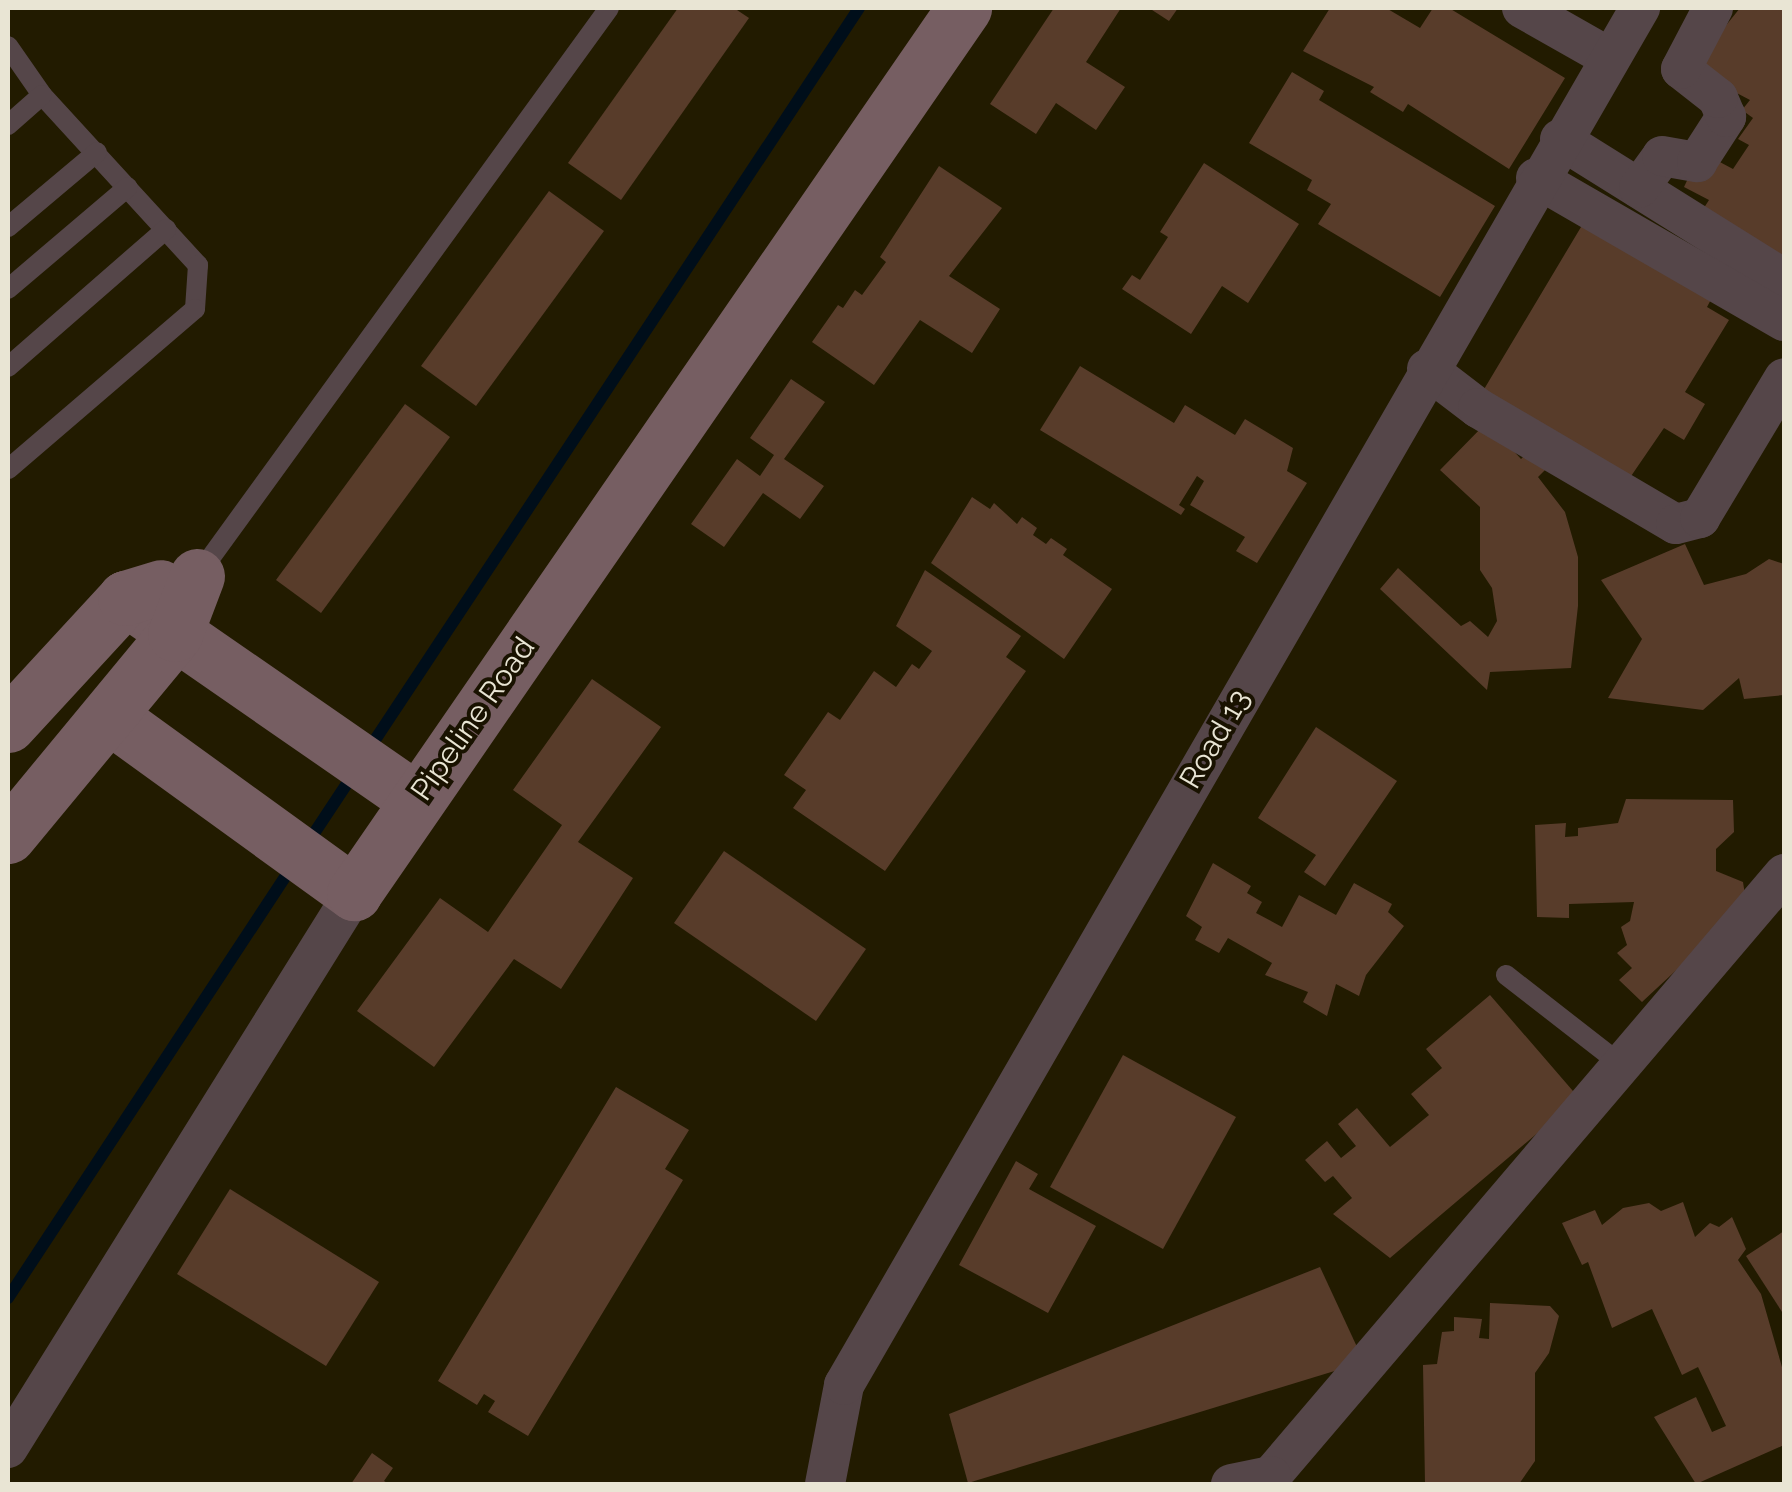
<!DOCTYPE html>
<style>
body{margin:0}
#map{position:relative;width:1792px;height:1492px;overflow:hidden;background:#221b00;font-family:Raleway,sans-serif}
div>[style]{position:absolute}
.stream>*{height:12px;margin:-6px;padding:0 6px;transform-origin:6px;border-radius:6px;background:#000e1a}
.building>*{inset:0;background:#583c2a}
.lane>*{height:20px;margin:-10px;padding:0 10px;transform-origin:10px;border-radius:10px;background:#554649}
.street>*{height:40px;margin:-20px;padding:0 20px;transform-origin:20px;border-radius:20px;background:#554649}
.secondary>*{height:55px;margin:-27.5px;padding:0 27.5px;transform-origin:27.5px;border-radius:27.5px;background:#765e62}
span{translate:-50% -50%;white-space:nowrap;text-align:center;line-height:1.15;-webkit-text-stroke:8px #191200;paint-order:stroke}
.street-label{font-size:30px;color:#e9e5d4}
.frame{position:absolute;inset:0;border:10px solid #e9e5d4;pointer-events:none}
</style>
<div id="map">
<div class="stream">
<div style="left:367px;top:752px;width:892px;rotate:-56.52deg"></div>
<div style="left:307px;top:844px;width:85px;rotate:-56.5deg"></div>
<div style="left:8px;top:1298px;width:518px;rotate:-56.65deg"></div>
</div>
<div class="building">
<div style="clip-path:polygon(678px 8px,734px 8px,749px 18px,621px 200px,568px 163px)"></div>
<div style="clip-path:polygon(1054px 8px,1121px 8px,1086px 62px,1125px 87px,1096px 130px,1056px 103px,1036px 134px,990px 104px)"></div>
<div style="clip-path:polygon(1149px 8px,1178px 8px,1169px 21px)"></div>
<div style="clip-path:polygon(1330px 8px,1386px 8px,1420px 28px,1433px 8px,1449px 8px,1565px 78px,1509px 169px,1408px 104px,1403px 112px,1370px 92px,1374px 87px,1303px 51px)"></div>
<div style="clip-path:polygon(1740px 8px,1784px 8px,1784px 266px,1700px 214px,1709px 200px,1684px 187px,1692px 170px,1716px 160px,1733px 169px,1749px 145px,1738px 139px,1753px 118px,1742px 110px,1750px 100px,1691px 69px)"></div>
<div style="clip-path:polygon(1292px 72px,1324px 91px,1319px 100px,1495px 206px,1440px 297px,1318px 224px,1331px 204px,1307px 190px,1312px 180px,1249px 143px)"></div>
<div style="clip-path:polygon(1204px 163px,1299px 224px,1248px 303px,1222px 286px,1191px 334px,1122px 289px,1132px 275px,1140px 280px,1168px 237px,1160px 232px)"></div>
<div style="clip-path:polygon(939px 166px,1002px 208px,949px 276px,1000px 309px,972px 353px,920px 320px,874px 385px,812px 342px,838px 305px,843px 308px,855px 290px,862px 295px,886px 262px,880px 257px)"></div>
<div style="clip-path:polygon(549px 191px,604px 231px,476px 406px,421px 366px)"></div>
<div style="clip-path:polygon(1587px 217px,1715px 292px,1707px 307px,1729px 320px,1685px 392px,1705px 404px,1684px 440px,1664px 428px,1627px 482px,1477px 401px)"></div>
<div style="clip-path:polygon(1080px 366px,1174px 423px,1185px 405px,1235px 435px,1245px 419px,1293px 448px,1287px 471px,1307px 483px,1257px 563px,1236px 551px,1245px 537px,1190px 505px,1204px 481px,1197px 476px,1179px 505px,1185px 509px,1181px 515px,1040px 430px)"></div>
<div style="clip-path:polygon(791px 379px,825px 402px,784px 459px,824px 486px,800px 519px,763px 493px,724px 547px,691px 524px,737px 459px,760px 476px,774px 455px,750px 438px)"></div>
<div style="clip-path:polygon(405px 404px,450px 437px,321px 613px,276px 580px)"></div>
<div style="clip-path:polygon(1487px 422px,1521px 459px,1530px 450px,1549px 466px,1538px 477px,1565px 512px,1578px 557px,1578px 606px,1571px 668px,1490px 672px,1487px 690px,1380px 589px,1398px 568px,1461px 626px,1470px 621px,1488px 637px,1497px 621px,1492px 588px,1480px 570px,1480px 507px,1440px 470px)"></div>
<div style="clip-path:polygon(972px 497px,990px 509px,994px 503px,1017px 524px,1022px 517px,1037px 528px,1033px 535px,1046px 544px,1051px 538px,1067px 549px,1063px 555px,1112px 589px,1064px 659px,931px 563px)"></div>
<div style="clip-path:polygon(1685px 544px,1704px 585px,1746px 574px,1769px 559px,1784px 564px,1784px 695px,1744px 699px,1739px 678px,1703px 710px,1608px 698px,1642px 639px,1601px 580px)"></div>
<div style="clip-path:polygon(925px 570px,1021px 636px,1006px 657px,1026px 671px,885px 871px,793px 808px,806px 790px,784px 775px,828px 712px,840px 720px,874px 671px,896px 687px,912px 664px,919px 669px,932px 651px,896px 626px)"></div>
<div style="clip-path:polygon(592px 679px,661px 727px,578px 842px,633px 878px,561px 989px,514px 959px,434px 1067px,357px 1011px,440px 898px,488px 932px,562px 825px,513px 790px)"></div>
<div style="clip-path:polygon(1316px 727px,1397px 781px,1325px 886px,1304px 872px,1316px 855px,1258px 818px)"></div>
<div style="clip-path:polygon(1626px 799px,1733px 800px,1734px 832px,1716px 849px,1716px 871px,1743px 882px,1745px 895px,1742px 909px,1642px 1002px,1619px 980px,1632px 968px,1617px 953px,1627px 945px,1621px 927px,1630px 921px,1634px 902px,1569px 904px,1569px 918px,1537px 917px,1535px 825px,1566px 823px,1565px 837px,1578px 836px,1578px 828px,1618px 823px)"></div>
<div style="clip-path:polygon(724px 851px,866px 949px,816px 1021px,674px 923px)"></div>
<div style="clip-path:polygon(1213px 863px,1251px 886px,1247px 893px,1262px 902px,1256px 913px,1282px 927px,1299px 895px,1336px 915px,1354px 883px,1392px 904px,1388px 912px,1404px 926px,1366px 975px,1359px 996px,1336px 984px,1327px 1016px,1303px 1002px,1308px 992px,1265px 975px,1272px 963px,1228px 938px,1219px 953px,1195px 940px,1202px 927px,1186px 916px)"></div>
<div style="clip-path:polygon(1490px 995px,1579px 1098px,1390px 1258px,1333px 1214px,1352px 1198px,1333px 1176px,1325px 1182px,1305px 1160px,1327px 1141px,1341px 1158px,1356px 1146px,1338px 1124px,1357px 1108px,1390px 1147px,1429px 1115px,1411px 1094px,1442px 1068px,1426px 1049px)"></div>
<div style="clip-path:polygon(1123px 1055px,1236px 1117px,1163px 1249px,1050px 1187px)"></div>
<div style="clip-path:polygon(616px 1087px,689px 1130px,665px 1169px,683px 1180px,528px 1436px,488px 1412px,495px 1401px,484px 1394px,477px 1405px,438px 1381px)"></div>
<div style="clip-path:polygon(1016px 1161px,1038px 1174px,1029px 1189px,1096px 1226px,1048px 1313px,959px 1265px)"></div>
<div style="clip-path:polygon(230px 1189px,379px 1282px,326px 1366px,177px 1274px)"></div>
<div style="clip-path:polygon(1683px 1202px,1695px 1237px,1710px 1223px,1719px 1227px,1732px 1217px,1746px 1249px,1738px 1260px,1761px 1294px,1784px 1374px,1784px 1445px,1696px 1484px,1654px 1417px,1696px 1397px,1712px 1432px,1726px 1426px,1698px 1367px,1682px 1375px,1652px 1309px,1612px 1328px,1588px 1262px,1582px 1265px,1562px 1223px,1595px 1210px,1602px 1225px,1623px 1208px,1649px 1203px,1661px 1211px)"></div>
<div style="clip-path:polygon(1784px 1231px,1784px 1315px,1746px 1256px)"></div>
<div style="clip-path:polygon(1320px 1267px,1364px 1362px,968px 1483px,949px 1414px)"></div>
<div style="clip-path:polygon(1490px 1303px,1550px 1306px,1559px 1316px,1549px 1353px,1535px 1373px,1535px 1461px,1519px 1484px,1425px 1484px,1423px 1365px,1437px 1364px,1442px 1332px,1454px 1331px,1454px 1317px,1482px 1319px,1479px 1338px,1489px 1339px)"></div>
<div style="clip-path:polygon(372px 1453px,393px 1468px,384px 1481px,389px 1484px,351px 1484px)"></div>
</div>
<div class="lane">
<div style="left:8px;top:46px;width:60px;rotate:55.2deg"></div>
<div style="left:42px;top:95px;width:231px;rotate:47.5deg"></div>
<div style="left:198px;top:265px;width:44px;rotate:93.9deg"></div>
<div style="left:195px;top:309px;width:246px;rotate:139.4deg"></div>
<div style="left:8px;top:125px;width:45px;rotate:-41.4deg"></div>
<div style="left:8px;top:227px;width:116px;rotate:-40.1deg"></div>
<div style="left:8px;top:289px;width:157px;rotate:-40.4deg"></div>
<div style="left:8px;top:367px;width:210px;rotate:-41.1deg"></div>
<div style="left:198px;top:575px;width:700px;rotate:-54.06deg"></div>
<div style="left:1506px;top:975px;width:148px;rotate:37.9deg"></div>
</div>
<div class="street">
<div style="left:1522px;top:8px;width:101px;rotate:29.6deg"></div>
<div style="left:1560px;top:139px;width:264px;rotate:32deg"></div>
<div style="left:1536px;top:178px;width:286px;rotate:30deg"></div>
<div style="left:1639px;top:188px;width:39px;rotate:-54deg"></div>
<div style="left:1662px;top:156px;width:36px;rotate:10deg"></div>
<div style="left:1697px;top:162px;width:54px;rotate:-57.2deg"></div>
<div style="left:1726px;top:117px;width:21px;rotate:-113deg"></div>
<div style="left:1718px;top:98px;width:47px;rotate:-141.9deg"></div>
<div style="left:1681px;top:69px;width:69px;rotate:-62.3deg"></div>
<div style="left:1427px;top:369px;width:64px;rotate:37.4deg"></div>
<div style="left:1478px;top:408px;width:229px;rotate:30.4deg"></div>
<div style="left:1676px;top:524px;width:25px;rotate:-14deg"></div>
<div style="left:1700px;top:518px;width:163px;rotate:-59deg"></div>
<div style="left:8px;top:1448px;width:654px;rotate:-58.06deg"></div>
<div style="left:1271px;top:1476px;width:791px;rotate:-49.56deg"></div>
<div style="left:825px;top:1484px;width:101px;rotate:-79.1deg"></div>
<div style="left:844px;top:1385px;width:1591px;rotate:-59.97deg"></div>
<div style="left:1231px;top:1484px;width:41px;rotate:-11.3deg"></div>
</div>
<div class="secondary">
<div style="left:125px;top:598px;width:355px;rotate:34.7deg"></div>
<div style="left:112px;top:718px;width:299px;rotate:35.9deg"></div>
<div style="left:354px;top:893px;width:1075px;rotate:-55.42deg"></div>
<div style="left:8px;top:725px;width:173px;rotate:-47.3deg"></div>
<div style="left:125px;top:598px;width:37px;rotate:-17deg"></div>
<div style="left:8px;top:836px;width:262px;rotate:-50.4deg"></div>
<div style="left:175px;top:634px;width:62px;rotate:-69.2deg"></div>
</div>
<div class="street-label">
<span style="left:473px;top:719px;rotate:-55deg">Pipeline Road</span>
<span style="left:1215px;top:739px;rotate:-60deg">Road 13</span>
</div>
<div class="frame"></div>
</div>
